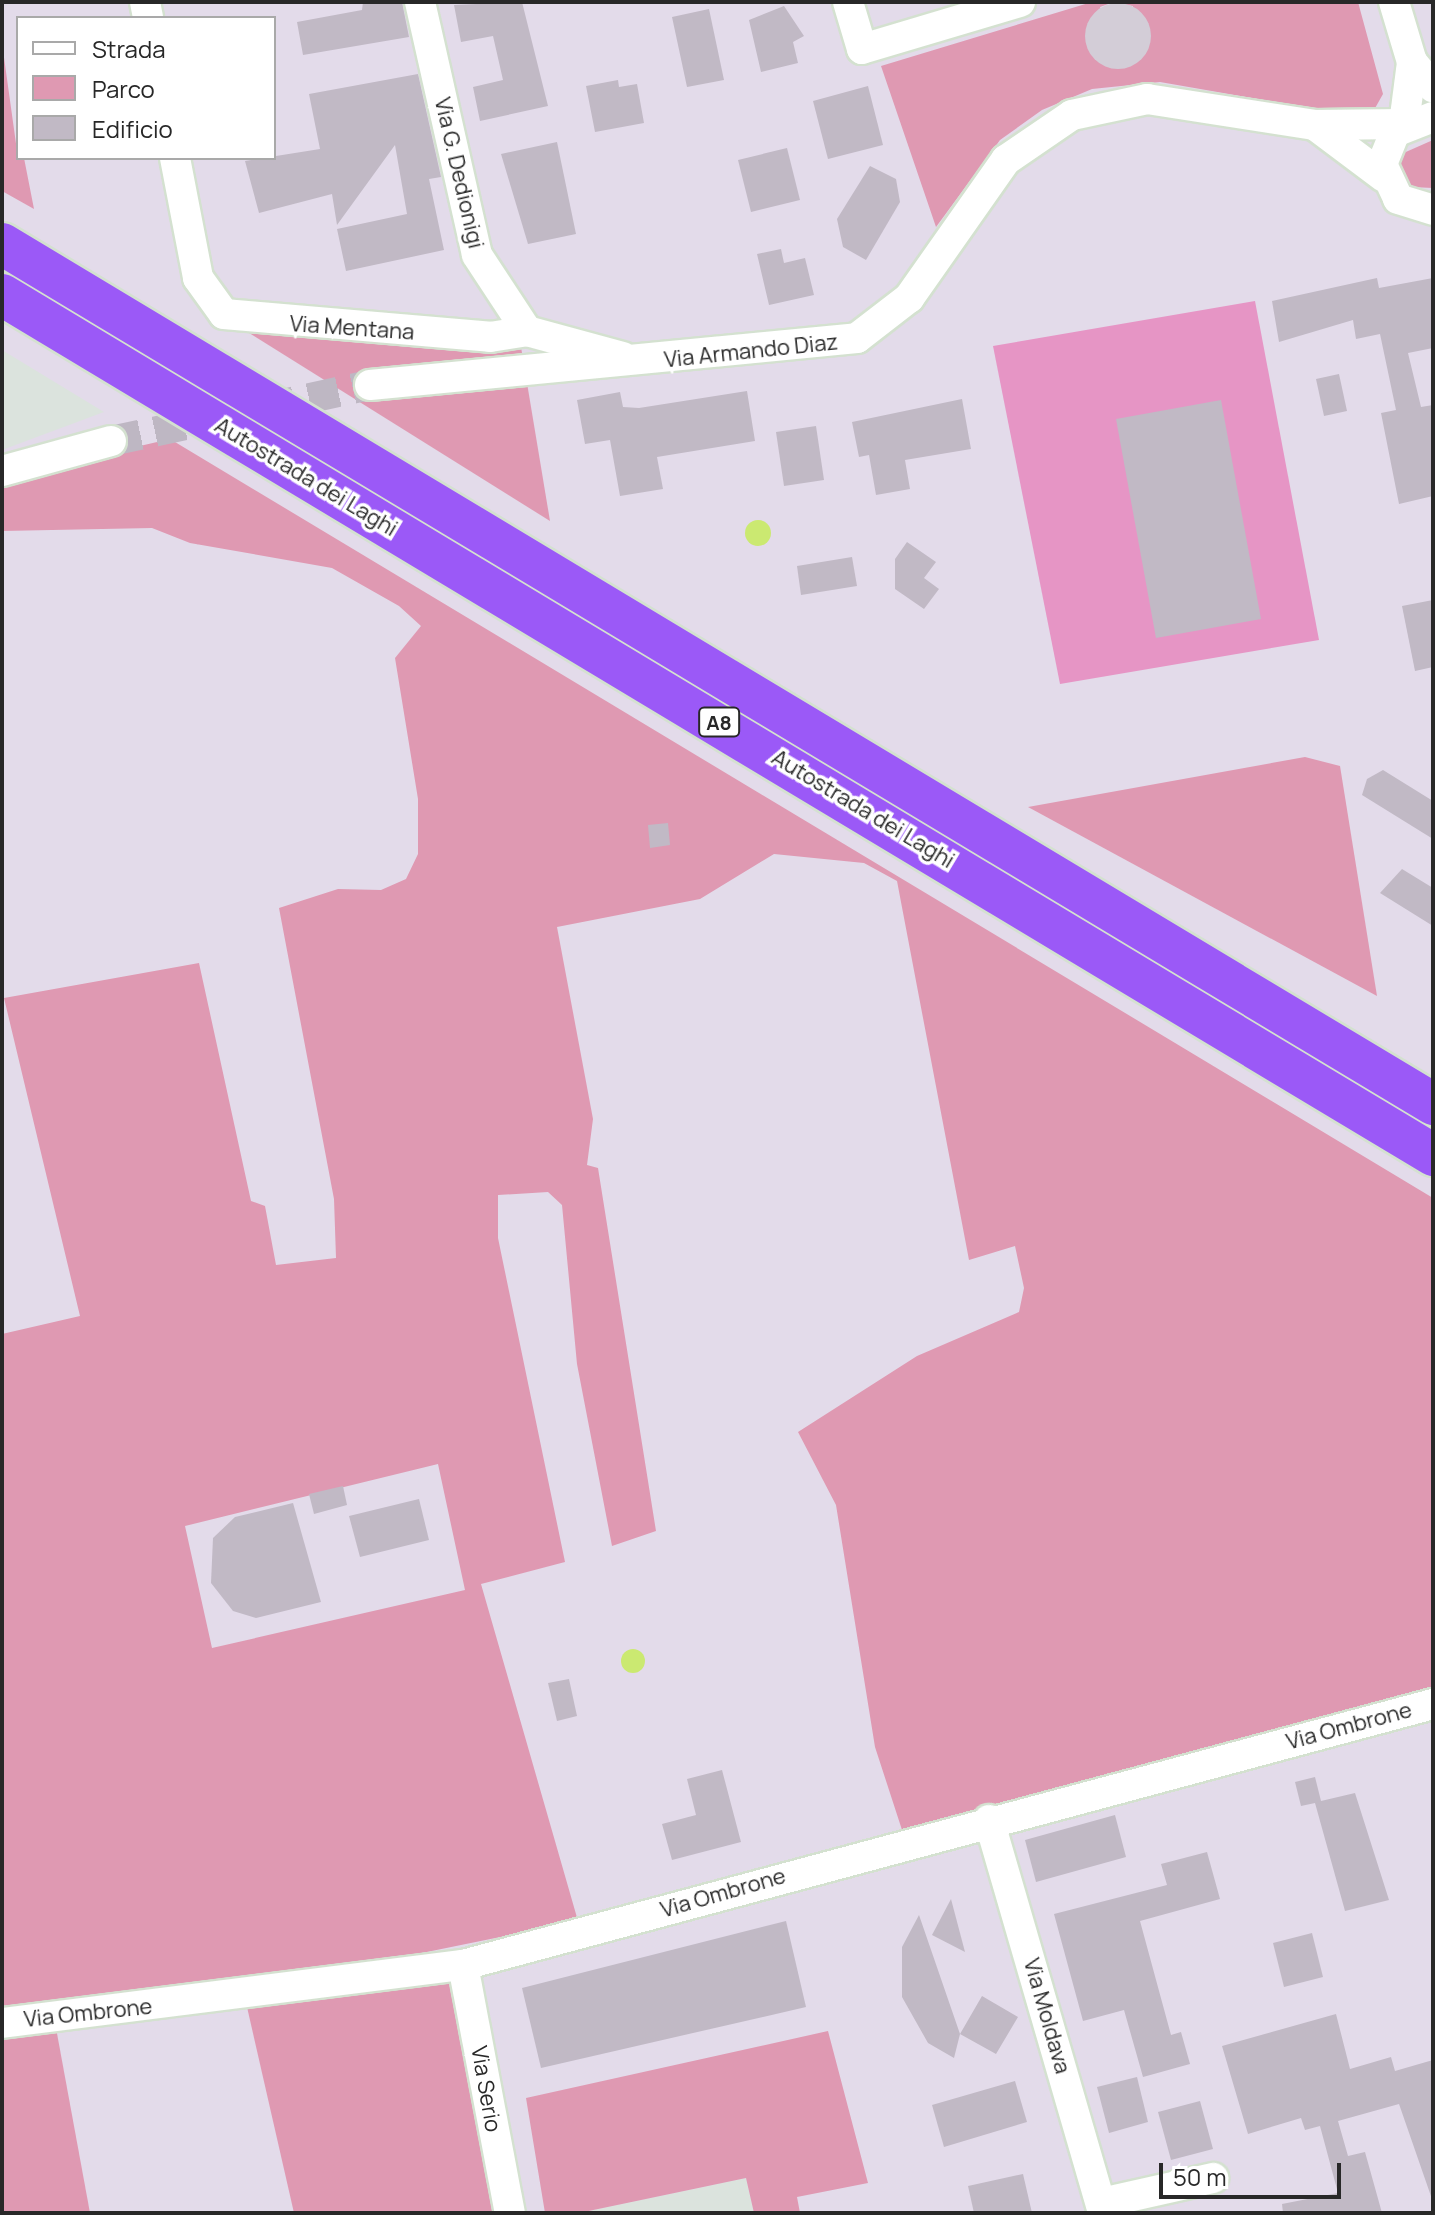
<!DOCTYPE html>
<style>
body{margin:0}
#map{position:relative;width:1435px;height:2215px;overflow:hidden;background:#e3dbea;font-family:Manrope,sans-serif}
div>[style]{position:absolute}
.industrial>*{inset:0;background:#dbe3dd}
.green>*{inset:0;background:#df99b2}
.pitch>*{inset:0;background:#e695c5}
.plaza>*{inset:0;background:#d3cdd7}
.round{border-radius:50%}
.water>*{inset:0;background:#cbe971}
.building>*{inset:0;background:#c1b9c5}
.minor-tunnel>*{height:30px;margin-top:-15px;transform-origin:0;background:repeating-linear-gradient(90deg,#beb7c3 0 30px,transparent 0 45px)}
.roads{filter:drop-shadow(2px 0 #d4e1d0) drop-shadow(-2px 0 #d4e1d0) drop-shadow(0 2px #d4e1d0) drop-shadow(0 -2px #d4e1d0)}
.minor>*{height:30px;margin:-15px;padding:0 15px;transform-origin:15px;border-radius:15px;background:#fff}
.highway>*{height:42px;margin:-21px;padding:0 21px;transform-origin:21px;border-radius:21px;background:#9b59f7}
span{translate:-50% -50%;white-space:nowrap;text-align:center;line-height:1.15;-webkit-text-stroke:7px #fff;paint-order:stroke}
.shield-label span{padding:2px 6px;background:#fff;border:2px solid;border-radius:6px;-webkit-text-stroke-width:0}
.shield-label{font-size:20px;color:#282828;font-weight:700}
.street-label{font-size:22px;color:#282828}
.frame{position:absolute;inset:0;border:4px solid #282828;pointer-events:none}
.legend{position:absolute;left:16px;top:16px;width:260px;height:144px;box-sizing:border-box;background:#fff;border:2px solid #a9a9a9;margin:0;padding:10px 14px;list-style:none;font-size:24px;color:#282828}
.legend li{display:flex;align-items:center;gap:16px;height:40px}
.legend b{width:40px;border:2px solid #a9a9a9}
.scale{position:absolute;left:1159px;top:2163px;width:182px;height:36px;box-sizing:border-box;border:4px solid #282828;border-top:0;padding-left:10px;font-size:24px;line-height:28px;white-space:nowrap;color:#282828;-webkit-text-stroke:6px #fff;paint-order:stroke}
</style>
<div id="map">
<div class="industrial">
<div style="clip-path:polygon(2px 350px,104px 412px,2px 450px)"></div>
<div style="clip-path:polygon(746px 2178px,754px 2213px,579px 2213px)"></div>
</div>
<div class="green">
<div style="clip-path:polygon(evenodd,1092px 2px,1358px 2px,1383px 94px,1374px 110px,1355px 116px,1160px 82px,1092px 89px,1042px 110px,1000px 140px,936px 227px,881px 66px,1092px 2px,1111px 3px,1133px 6px,1124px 68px,1100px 7px,1111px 3px)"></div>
<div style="clip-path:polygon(2px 43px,18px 158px,24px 158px,34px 209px,2px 191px)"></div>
<div style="clip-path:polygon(1433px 140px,1433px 188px,1412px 187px,1397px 169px,1399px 155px)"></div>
<div style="clip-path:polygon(198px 301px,519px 335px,550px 521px)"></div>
<div style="clip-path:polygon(evenodd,170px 439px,1433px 1198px,1433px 1697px,903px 1833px,875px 1747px,836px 1505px,798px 1432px,917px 1356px,1019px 1312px,1024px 1288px,1015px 1246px,969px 1260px,897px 881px,864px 863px,774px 854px,700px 899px,557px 927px,593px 1119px,587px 1165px,598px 1168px,656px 1531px,612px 1546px,577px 1364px,562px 1205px,548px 1192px,498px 1195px,498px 1238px,565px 1562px,481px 1584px,578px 1921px,246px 1989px,2px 2012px,2px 1334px,80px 1316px,4px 998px,199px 963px,251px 1201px,265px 1206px,276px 1265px,336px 1258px,334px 1199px,279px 908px,338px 889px,381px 890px,406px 879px,418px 854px,418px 799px,395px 658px,421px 626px,399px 606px,332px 568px,190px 543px,152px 528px,2px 531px,2px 478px,170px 439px,438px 1464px,465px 1590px,212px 1648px,185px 1526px,438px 1464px)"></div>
<div style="clip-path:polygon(1305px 757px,1340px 766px,1377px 996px,1028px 807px)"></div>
<div style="clip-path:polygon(450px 1978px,498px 2213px,294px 2213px,247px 2007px)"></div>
<div style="clip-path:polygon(56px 2028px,90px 2213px,2px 2213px,2px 2033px)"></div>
<div style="clip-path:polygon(828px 2031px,868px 2183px,797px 2197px,800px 2213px,754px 2213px,746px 2178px,579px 2213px,545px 2213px,526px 2098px)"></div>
</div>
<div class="pitch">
<div style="clip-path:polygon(1255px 301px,1319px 640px,1060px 684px,993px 346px)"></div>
</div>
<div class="plaza">
<div class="round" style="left:1085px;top:3px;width:66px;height:66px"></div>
</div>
<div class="water">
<div class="round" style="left:745px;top:520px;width:26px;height:26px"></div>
<div class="round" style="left:621px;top:1649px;width:24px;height:24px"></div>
</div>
<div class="building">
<div style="clip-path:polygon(363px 2px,402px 2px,409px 37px,303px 55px,297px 22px,362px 10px)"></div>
<div style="clip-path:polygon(522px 2px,548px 106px,480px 121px,473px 87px,503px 80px,493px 36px,461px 42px,454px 5px)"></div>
<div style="clip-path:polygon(784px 6px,804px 36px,793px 42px,798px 63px,761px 72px,749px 20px)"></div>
<div style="clip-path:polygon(709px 9px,724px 80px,687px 87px,672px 17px)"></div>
<div style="clip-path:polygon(418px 74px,441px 177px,429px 179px,444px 250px,346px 271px,337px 229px,407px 214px,395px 145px,337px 225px,332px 194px,259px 213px,245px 161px,320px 149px,309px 94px)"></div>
<div style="clip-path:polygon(618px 80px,619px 87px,637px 84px,644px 123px,595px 132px,586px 86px)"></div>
<div style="clip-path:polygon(868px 86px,883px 145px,828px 159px,813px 101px)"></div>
<div style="clip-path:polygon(557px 142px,576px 234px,528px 244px,501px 154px)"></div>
<div style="clip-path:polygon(787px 148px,800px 200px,751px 212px,738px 160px)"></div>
<div style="clip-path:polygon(870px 166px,896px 179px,900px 202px,866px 260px,843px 247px,837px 219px)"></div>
<div style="clip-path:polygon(781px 249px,784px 263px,805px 258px,814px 295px,769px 305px,757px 254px)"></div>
<div style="clip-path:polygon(1377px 278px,1379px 288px,1433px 278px,1433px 348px,1408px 353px,1421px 407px,1433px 405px,1433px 496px,1399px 504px,1381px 413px,1396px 410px,1380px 334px,1356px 339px,1353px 320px,1279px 342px,1272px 301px)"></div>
<div style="clip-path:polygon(1339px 374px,1347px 411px,1324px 416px,1316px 379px)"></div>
<div style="clip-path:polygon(747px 391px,755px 441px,657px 457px,663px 489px,620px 496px,610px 440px,585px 444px,577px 400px,620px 392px,623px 407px,639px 408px)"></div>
<div style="clip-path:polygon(962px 399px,971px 449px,905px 460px,910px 489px,876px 495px,869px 455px,859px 457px,852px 422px)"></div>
<div style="clip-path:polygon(1221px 400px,1261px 619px,1156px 638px,1116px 419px)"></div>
<div style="clip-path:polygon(816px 426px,824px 480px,784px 486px,776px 432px)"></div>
<div style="clip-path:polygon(907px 542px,936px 562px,924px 578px,939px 589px,924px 609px,895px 589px,895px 559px)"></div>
<div style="clip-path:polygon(852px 557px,857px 586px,801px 595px,797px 566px)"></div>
<div style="clip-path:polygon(1433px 600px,1433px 667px,1415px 671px,1402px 606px)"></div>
<div style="clip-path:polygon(1383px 770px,1433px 801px,1433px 839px,1362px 795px,1367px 779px)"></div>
<div style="clip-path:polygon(668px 823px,670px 845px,650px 848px,648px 825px)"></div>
<div style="clip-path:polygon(1402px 869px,1433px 888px,1433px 926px,1380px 893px)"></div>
<div style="clip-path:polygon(343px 1486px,347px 1505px,314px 1514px,309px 1494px)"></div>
<div style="clip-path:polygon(419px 1499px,429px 1540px,360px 1557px,349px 1516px)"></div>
<div style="clip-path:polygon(293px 1503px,321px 1602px,256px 1618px,233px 1611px,211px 1583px,213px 1538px,235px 1517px)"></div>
<div style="clip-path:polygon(569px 1679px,577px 1716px,557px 1721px,548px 1683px)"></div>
<div style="clip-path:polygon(722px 1770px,741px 1842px,672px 1860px,662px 1824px,696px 1815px,687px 1779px)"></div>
<div style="clip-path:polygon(1315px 1777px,1321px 1801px,1355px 1793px,1389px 1900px,1345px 1911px,1315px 1803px,1301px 1806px,1295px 1782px)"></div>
<div style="clip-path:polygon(1115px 1815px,1126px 1857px,1036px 1882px,1025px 1840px)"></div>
<div style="clip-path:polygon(1207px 1852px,1220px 1899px,1140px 1921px,1171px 2035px,1181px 2032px,1190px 2064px,1143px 2077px,1124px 2010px,1083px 2021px,1054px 1914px,1167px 1885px,1161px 1864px)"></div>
<div style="clip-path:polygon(951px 1899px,965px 1952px,932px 1935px)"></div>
<div style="clip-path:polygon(919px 1915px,960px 2034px,982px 1996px,1018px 2017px,996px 2054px,960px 2034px,954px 2058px,928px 2043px,902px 1997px,902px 1947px)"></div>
<div style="clip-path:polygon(786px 1921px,806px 2007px,541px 2068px,522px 1988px)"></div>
<div style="clip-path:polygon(1312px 1933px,1323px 1977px,1284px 1987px,1273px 1943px)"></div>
<div style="clip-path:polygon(1336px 2014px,1350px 2069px,1391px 2057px,1395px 2071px,1433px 2060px,1433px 2202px,1399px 2104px,1338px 2121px,1348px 2156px,1365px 2152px,1382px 2213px,1283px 2213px,1282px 2204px,1338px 2193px,1320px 2126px,1305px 2130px,1301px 2118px,1248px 2134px,1222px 2046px)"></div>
<div style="clip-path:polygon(1137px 2077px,1148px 2122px,1109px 2133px,1097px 2087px)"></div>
<div style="clip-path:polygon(1015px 2081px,1027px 2122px,944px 2147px,932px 2105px)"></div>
<div style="clip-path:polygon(1200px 2101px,1213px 2149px,1171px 2160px,1158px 2112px)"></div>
<div style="clip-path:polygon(1023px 2174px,1032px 2213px,974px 2213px,968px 2186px)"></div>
</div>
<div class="minor-tunnel">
<div style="left:265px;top:408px;width:107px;rotate:-12.4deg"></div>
<div style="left:111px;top:441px;width:109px;rotate:-12.1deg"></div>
</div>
<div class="roads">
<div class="minor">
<div style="left:145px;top:2px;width:16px;rotate:79deg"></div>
<div style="left:420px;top:2px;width:259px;rotate:77.3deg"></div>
<div style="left:477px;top:255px;width:91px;rotate:56.7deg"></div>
<div style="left:848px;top:2px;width:49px;rotate:73.4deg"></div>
<div style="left:862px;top:49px;width:165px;rotate:-16.6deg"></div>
<div style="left:1394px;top:2px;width:63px;rotate:73.3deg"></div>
<div style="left:1412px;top:62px;width:33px;rotate:50deg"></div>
<div style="left:1433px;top:117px;width:41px;rotate:158.5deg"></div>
<div style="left:1395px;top:132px;width:35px;rotate:112deg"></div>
<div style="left:1382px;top:164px;width:38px;rotate:65deg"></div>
<div style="left:1398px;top:199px;width:37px;rotate:17deg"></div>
<div style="left:1316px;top:126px;width:85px;rotate:36.9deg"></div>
<div style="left:175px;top:158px;width:122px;rotate:79.1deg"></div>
<div style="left:198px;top:278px;width:44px;rotate:54.2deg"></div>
<div style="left:224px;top:314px;width:267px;rotate:4.9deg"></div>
<div style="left:490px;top:337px;width:37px;rotate:-9deg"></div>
<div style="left:527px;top:331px;width:99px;rotate:15.2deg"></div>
<div style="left:370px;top:385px;width:489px;rotate:-5.5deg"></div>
<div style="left:857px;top:338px;width:66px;rotate:-37.6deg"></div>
<div style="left:909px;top:298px;width:169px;rotate:-54.9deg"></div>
<div style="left:1006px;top:160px;width:80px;rotate:-34.3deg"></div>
<div style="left:1072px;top:115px;width:77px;rotate:-12deg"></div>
<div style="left:1147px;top:99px;width:169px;rotate:8.8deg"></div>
<div style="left:1314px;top:125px;width:90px;rotate:-0.6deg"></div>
<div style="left:1404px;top:124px;width:63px;rotate:-82.6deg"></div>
<div style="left:2px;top:471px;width:113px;rotate:-15.4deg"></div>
<div style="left:989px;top:1820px;width:409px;rotate:73.8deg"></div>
<div style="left:463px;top:1965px;width:252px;rotate:79.3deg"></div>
<div style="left:2px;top:2023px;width:465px;rotate:-7.2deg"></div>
<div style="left:463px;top:1965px;width:1005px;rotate:-15.06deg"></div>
<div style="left:1101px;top:2203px;width:115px;rotate:-12.6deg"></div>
</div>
<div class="highway">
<div style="left:2px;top:244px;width:1670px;rotate:31deg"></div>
<div style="left:2px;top:295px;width:1670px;rotate:31deg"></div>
</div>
</div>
<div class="shield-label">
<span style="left:719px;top:722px">A8</span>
</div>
<div class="street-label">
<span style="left:459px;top:173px;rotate:77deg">Via G. Dedionigi</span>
<span style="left:352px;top:328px;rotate:4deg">Via Mentana</span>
<span style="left:751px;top:351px;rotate:-6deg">Via Armando Diaz</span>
<span style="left:306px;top:477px;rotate:31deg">Autostrada dei Laghi</span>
<span style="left:863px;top:809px;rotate:31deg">Autostrada dei Laghi</span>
<span style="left:1349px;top:1726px;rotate:-15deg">Via Ombrone</span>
<span style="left:723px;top:1893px;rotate:-16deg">Via Ombrone</span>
<span style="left:88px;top:2013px;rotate:-6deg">Via Ombrone</span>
<span style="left:1047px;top:2016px;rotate:74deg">Via Moldava</span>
<span style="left:486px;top:2089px;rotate:80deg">Via Serio</span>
</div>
<div class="frame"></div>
<ul class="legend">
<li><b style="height:10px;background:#fff"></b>Strada</li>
<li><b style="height:22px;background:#df99b2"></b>Parco</li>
<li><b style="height:22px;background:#c1b9c5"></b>Edificio</li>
</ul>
<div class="scale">50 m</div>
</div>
